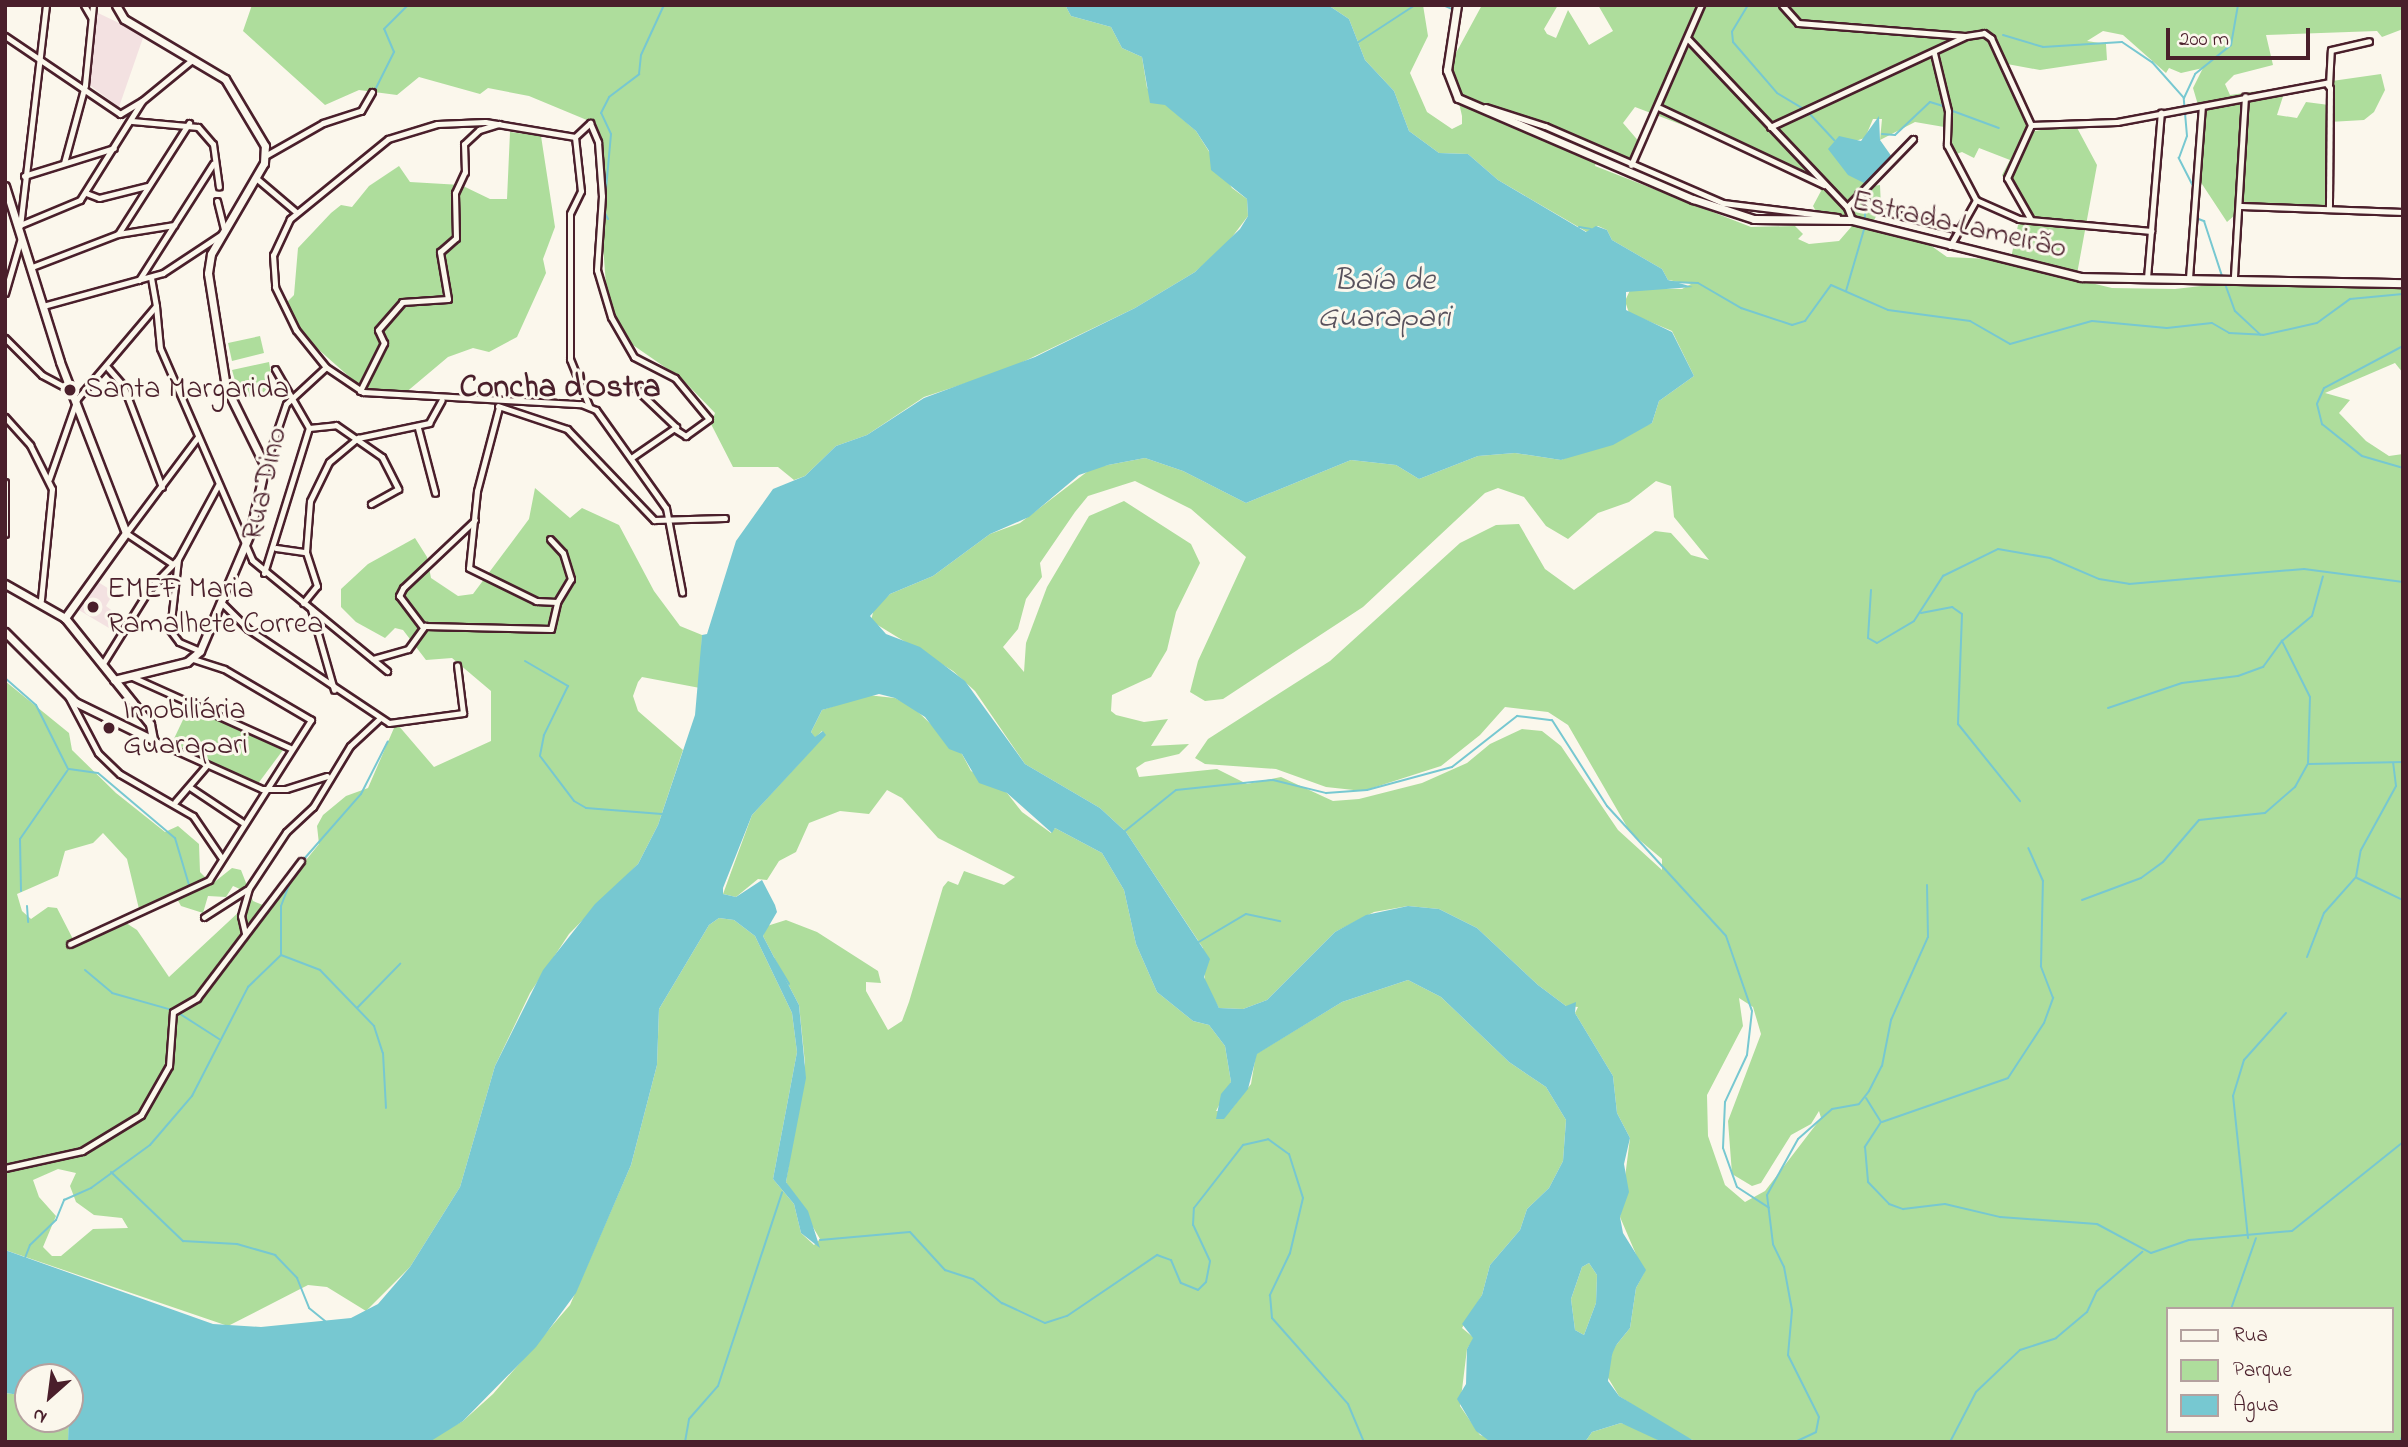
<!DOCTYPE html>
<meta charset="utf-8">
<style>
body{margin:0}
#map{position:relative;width:2408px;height:1447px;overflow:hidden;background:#fbf7ec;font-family:"Indie Flower",sans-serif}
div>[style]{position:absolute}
.built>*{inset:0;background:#f3e1e1}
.green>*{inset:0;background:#aedd9c}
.water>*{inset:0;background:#77c8d1}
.stream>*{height:2px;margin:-1px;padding:0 1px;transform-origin:1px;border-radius:1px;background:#77c8d1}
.roads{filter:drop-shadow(2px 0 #4a1f2b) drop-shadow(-2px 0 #4a1f2b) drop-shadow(0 2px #4a1f2b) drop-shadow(0 -2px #4a1f2b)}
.minor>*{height:5px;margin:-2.5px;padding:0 2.5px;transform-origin:2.5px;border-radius:2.5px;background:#fbf7ec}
.tertiary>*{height:7px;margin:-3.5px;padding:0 3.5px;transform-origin:3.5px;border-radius:3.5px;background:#fbf7ec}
.dots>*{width:19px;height:19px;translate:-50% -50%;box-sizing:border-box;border:4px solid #fbf7ec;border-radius:50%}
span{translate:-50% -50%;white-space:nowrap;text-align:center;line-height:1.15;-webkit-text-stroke:6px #fbf7ec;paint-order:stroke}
.street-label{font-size:30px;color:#4a1f2b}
.poi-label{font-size:30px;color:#4a1f2b}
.left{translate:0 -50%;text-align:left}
.water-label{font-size:32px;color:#58525d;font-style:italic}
.neighbourhood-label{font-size:32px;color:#4a1f2b;font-weight:700}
.frame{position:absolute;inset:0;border:7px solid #4a1f2b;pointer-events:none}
.legend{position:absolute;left:2166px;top:1307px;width:228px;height:126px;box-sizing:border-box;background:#fbf7ec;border:2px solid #b4a19f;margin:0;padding:9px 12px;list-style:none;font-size:21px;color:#4a1f2b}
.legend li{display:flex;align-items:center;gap:14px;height:35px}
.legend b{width:35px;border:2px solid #b4a19f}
.north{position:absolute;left:14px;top:1363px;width:70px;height:70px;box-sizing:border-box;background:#fbf7ec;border:2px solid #b4a19f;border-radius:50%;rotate:208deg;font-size:19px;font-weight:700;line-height:28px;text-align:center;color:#4a1f2b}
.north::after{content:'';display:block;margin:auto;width:24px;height:32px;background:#4a1f2b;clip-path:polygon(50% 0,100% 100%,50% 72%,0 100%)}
.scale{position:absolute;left:2166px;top:28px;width:144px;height:32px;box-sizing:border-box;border:4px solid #4a1f2b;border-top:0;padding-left:9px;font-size:21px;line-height:24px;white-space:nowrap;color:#4a1f2b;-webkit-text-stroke:5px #fbf7ec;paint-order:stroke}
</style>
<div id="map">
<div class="built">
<div style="clip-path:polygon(96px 12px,144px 35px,119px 107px,88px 84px)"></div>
<div style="clip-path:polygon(98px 582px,114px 592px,106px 606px,123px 619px,114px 631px,77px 609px)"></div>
</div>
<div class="green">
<div style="clip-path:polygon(252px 5px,1065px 5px,1071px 16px,1111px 27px,1122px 48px,1142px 57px,1147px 88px,1196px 131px,1232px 188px,1247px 199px,1248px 216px,1226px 245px,1195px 272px,1135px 308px,1006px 370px,924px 397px,867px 435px,836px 446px,805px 476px,794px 480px,778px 467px,733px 467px,711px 424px,715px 413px,682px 379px,630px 343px,607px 299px,594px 123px,529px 96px,488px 88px,480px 94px,419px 77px,397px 95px,359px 90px,325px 105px,243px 31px)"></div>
<div style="clip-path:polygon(evenodd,1328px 5px,1423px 5px,1428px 36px,1410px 73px,1427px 112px,1452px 129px,1462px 124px,1462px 116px,1450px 64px,1482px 5px,1558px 5px,1544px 29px,1547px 34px,1556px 38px,1568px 10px,1589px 45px,1613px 31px,1598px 5px,2403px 5px,2403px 29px,2382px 37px,2377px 31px,2266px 35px,2273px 65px,2234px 75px,2225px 84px,2230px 95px,2286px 87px,2277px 115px,2297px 118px,2306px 102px,2329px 105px,2332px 81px,2381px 74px,2385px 90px,2374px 112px,2364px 120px,2329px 122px,2326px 212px,2311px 204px,2245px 206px,2227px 222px,2200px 181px,2204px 106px,2198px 105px,2193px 88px,2203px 68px,2181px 73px,2169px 68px,2166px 73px,2123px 35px,2103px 31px,2087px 41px,2106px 44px,2107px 60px,2040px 70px,2007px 64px,2027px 127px,2035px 131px,2075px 124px,2097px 165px,2077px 274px,2011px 258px,2018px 225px,2028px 221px,2002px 175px,2010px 160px,1979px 148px,1974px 158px,1962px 152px,1951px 156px,1950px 128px,1915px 122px,1880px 140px,1882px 119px,1873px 119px,1865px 138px,1852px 142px,1873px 186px,1880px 185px,1881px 207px,1871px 226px,1923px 240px,1947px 257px,1990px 259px,2112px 288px,2175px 289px,2262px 279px,2275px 286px,2403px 289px,2403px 373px,2395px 363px,2325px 393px,2350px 400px,2339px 413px,2366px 441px,2389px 456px,2403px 454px,2403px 1442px,1697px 1442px,1671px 1430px,1619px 1396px,1607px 1376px,1613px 1349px,1630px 1328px,1636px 1288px,1644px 1273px,1620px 1217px,1630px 1138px,1617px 1113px,1613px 1076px,1575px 1013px,1578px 1007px,1566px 1006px,1538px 985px,1477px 928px,1439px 909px,1408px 906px,1374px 912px,1335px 932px,1267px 1000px,1243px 1009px,1219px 1008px,1205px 984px,1203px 948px,1126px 832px,1100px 808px,1025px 764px,975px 691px,953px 671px,871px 621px,874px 608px,890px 594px,933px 576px,990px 534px,1020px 523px,1092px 468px,1145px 458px,1183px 471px,1246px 503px,1351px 460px,1396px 465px,1419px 479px,1478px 456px,1515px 453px,1561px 460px,1652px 423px,1659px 401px,1694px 376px,1672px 331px,1629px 313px,1625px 301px,1631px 288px,1682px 289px,1691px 284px,1668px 280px,1662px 269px,1612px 240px,1607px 230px,1598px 226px,1587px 232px,1558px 215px,1498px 180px,1468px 154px,1439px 153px,1409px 131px,1394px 91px,1365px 60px,1349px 19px,1328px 5px,1635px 107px,1814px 175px,1821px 191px,1813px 206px,1817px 213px,1852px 226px,1839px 241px,1809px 244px,1798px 239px,1803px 234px,1795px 226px,1751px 227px,1595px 166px,1599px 152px,1627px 165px,1633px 158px,1641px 144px,1623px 123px,1635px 107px,1328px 5px,1135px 481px,1191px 509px,1246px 557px,1198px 661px,1190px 692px,1205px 701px,1223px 699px,1363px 607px,1485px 493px,1498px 488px,1524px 497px,1546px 526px,1568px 539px,1598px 513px,1629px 502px,1656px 481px,1671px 486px,1674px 517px,1709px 560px,1691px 555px,1671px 533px,1655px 531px,1574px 590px,1545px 569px,1519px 524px,1496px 525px,1460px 543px,1330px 661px,1208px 739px,1195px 758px,1205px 764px,1276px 769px,1326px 787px,1363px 791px,1441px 766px,1480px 735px,1505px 707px,1548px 712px,1568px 725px,1630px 832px,1662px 859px,1662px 870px,1618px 830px,1561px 746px,1542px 731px,1522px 729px,1490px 744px,1467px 763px,1422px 783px,1359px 799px,1333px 801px,1281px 777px,1247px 784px,1217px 769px,1139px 777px,1136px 768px,1145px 762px,1179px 754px,1189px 744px,1151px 746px,1168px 719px,1144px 722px,1116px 715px,1111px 711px,1112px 695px,1151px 677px,1167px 650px,1176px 612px,1200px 563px,1191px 544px,1124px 501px,1089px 516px,1047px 587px,1026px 643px,1024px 672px,1003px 647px,1018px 629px,1026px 599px,1042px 577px,1040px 563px,1075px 512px,1088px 496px,1135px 481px,1328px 5px,1739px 998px,1753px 1007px,1761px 1034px,1728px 1121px,1732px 1174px,1752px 1186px,1761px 1183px,1791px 1135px,1811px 1124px,1819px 1111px,1821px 1118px,1765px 1191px,1745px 1202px,1725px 1185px,1708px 1136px,1707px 1095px,1743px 1026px,1739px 998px,1328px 5px,2168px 1309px,2392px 1309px,2392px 1431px,2168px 1431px,2168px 1309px)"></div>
<div style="clip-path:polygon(510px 132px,541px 136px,555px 227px,543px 259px,546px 273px,517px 337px,489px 352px,473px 348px,448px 357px,404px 394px,362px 388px,310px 342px,284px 305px,294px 295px,298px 248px,331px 213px,341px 205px,352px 207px,369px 186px,399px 166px,410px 182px,461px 185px,490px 199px,507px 199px)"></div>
<div style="clip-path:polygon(260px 336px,264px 353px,232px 361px,228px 343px)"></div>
<div style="clip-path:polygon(269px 362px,274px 392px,240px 398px,232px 370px)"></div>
<div style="clip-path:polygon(evenodd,535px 488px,570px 518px,582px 508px,619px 525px,654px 591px,680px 626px,702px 635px,700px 688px,642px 677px,638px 682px,633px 696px,638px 711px,683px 750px,658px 825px,638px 864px,569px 934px,530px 993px,495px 1066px,460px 1187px,410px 1267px,366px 1311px,327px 1287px,308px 1285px,228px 1326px,5px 1250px,5px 681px,69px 733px,72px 750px,116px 793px,165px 832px,178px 826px,199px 844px,200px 872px,212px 884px,232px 868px,241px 870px,253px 901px,268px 907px,319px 844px,317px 826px,323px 815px,346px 796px,368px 788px,394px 728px,398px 725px,434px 767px,491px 741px,491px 691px,452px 658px,426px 660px,403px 630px,395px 628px,385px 638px,356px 622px,341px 607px,341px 589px,368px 564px,415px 538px,427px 557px,431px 578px,458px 596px,473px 594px,529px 519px,535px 488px,103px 833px,127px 859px,139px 909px,175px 895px,181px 906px,203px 913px,208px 896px,226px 897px,233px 886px,249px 893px,241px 910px,169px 977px,137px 930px,123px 921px,75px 943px,57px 908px,48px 907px,31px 919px,22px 911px,17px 894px,58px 876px,65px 851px,93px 843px,103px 833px,535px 488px,58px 1169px,76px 1173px,70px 1186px,76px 1202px,94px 1215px,122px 1218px,128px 1228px,93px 1229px,61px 1256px,52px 1256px,43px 1247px,56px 1216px,39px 1197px,33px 1180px,58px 1169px)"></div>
<div style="clip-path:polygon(867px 695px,895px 698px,914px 708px,962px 754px,971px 771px,1007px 793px,1022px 812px,1051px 833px,1055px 828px,1102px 853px,1124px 890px,1136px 944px,1157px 992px,1193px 1021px,1209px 1025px,1225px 1046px,1231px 1082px,1216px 1111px,1230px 1111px,1251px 1084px,1256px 1054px,1342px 1002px,1408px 980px,1441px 997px,1509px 1062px,1546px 1087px,1566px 1120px,1563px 1161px,1549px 1188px,1527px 1209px,1520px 1230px,1490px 1265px,1482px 1295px,1462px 1328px,1474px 1338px,1467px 1349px,1460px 1406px,1480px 1435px,1503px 1442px,423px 1442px,463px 1421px,493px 1394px,570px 1305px,631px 1165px,657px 1065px,659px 1009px,709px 925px,719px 918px,734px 920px,755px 936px,792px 1013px,797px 1052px,773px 1179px,794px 1204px,801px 1233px,814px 1245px,820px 1239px,786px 1182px,805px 1063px,799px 1005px,763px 936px,767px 926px,786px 920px,817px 932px,878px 971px,881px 983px,866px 982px,866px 991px,888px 1030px,902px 1021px,909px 1002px,943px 887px,948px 881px,958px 885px,964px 871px,1004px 885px,1015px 877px,938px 838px,902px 798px,887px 790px,869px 814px,840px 811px,809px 823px,796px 852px,779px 861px,767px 880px,758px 879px,736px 897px,723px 894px,752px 815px,825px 735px,822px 731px,815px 738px,811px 732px,822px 710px)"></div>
<div style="clip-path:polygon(190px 705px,283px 750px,257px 785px,171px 745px)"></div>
<div style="clip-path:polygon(1589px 1263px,1597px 1275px,1596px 1303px,1584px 1335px,1575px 1330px,1571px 1299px,1582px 1267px)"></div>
<div style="clip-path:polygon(5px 1393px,28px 1396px,28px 1419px,69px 1419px,68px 1442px,5px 1442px)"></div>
<div style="clip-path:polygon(1621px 1423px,1637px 1428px,1662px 1442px,1585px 1442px,1592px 1432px)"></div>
</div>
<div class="water">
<div style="clip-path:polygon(evenodd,1065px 5px,1328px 5px,1349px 19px,1365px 60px,1394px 91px,1409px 131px,1439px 153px,1468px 154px,1498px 180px,1586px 232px,1596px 226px,1607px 230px,1612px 240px,1662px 269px,1668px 280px,1693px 287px,1626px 292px,1626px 310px,1672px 332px,1694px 376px,1659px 401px,1652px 423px,1613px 445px,1561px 460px,1515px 453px,1478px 456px,1419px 479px,1396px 465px,1351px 460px,1246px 503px,1183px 471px,1145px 458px,1108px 465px,1079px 475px,1029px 517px,990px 534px,933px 576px,890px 594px,870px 616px,886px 634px,920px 647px,965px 681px,1025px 764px,1100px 808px,1126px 832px,1210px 959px,1204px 977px,1219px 1008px,1243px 1009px,1267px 1000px,1335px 932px,1366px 915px,1408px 906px,1439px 909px,1477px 928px,1538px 985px,1566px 1006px,1576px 1002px,1575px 1013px,1613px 1076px,1617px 1113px,1630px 1138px,1624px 1164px,1629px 1192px,1620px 1217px,1623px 1233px,1646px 1270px,1636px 1288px,1630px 1328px,1613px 1349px,1608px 1381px,1619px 1396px,1696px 1442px,1662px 1442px,1621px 1423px,1592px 1432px,1585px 1442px,1488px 1440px,1476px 1431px,1457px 1399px,1466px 1384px,1467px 1349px,1473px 1338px,1462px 1324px,1482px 1295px,1490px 1265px,1520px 1230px,1527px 1209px,1549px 1188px,1563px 1161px,1566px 1120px,1546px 1087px,1509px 1062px,1441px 997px,1408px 980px,1342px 1002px,1257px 1054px,1248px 1089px,1224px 1119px,1216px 1119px,1221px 1094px,1231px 1082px,1225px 1046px,1209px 1025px,1193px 1021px,1157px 992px,1136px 944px,1124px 890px,1102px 853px,1055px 828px,1052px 833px,1007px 793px,979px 783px,962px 754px,949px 749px,925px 717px,895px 698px,879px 694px,822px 710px,811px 732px,815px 737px,823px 731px,826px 735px,752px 815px,723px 888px,723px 894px,736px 897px,762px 880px,775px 905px,777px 912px,763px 936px,799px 1005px,806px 1078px,786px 1182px,808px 1211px,820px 1248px,801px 1233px,794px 1204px,773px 1179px,797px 1052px,792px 1013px,755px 936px,734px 920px,719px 918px,709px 925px,659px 1009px,657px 1065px,631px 1165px,576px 1293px,536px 1347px,463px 1421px,431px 1441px,68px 1442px,70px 1377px,28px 1377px,28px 1396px,5px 1393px,5px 1250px,213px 1324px,261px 1327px,351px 1318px,378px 1304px,410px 1267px,460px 1187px,495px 1066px,543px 970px,595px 904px,638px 864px,658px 825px,695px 715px,702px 635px,707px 634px,736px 541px,773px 489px,805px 476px,836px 446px,867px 435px,924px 398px,1035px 357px,1135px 308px,1195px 272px,1240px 229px,1248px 216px,1247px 199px,1211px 170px,1209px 151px,1196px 131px,1165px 105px,1150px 103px,1142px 57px,1122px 48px,1111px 27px,1071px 16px,1065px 5px,1589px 1263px,1597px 1275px,1596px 1303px,1584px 1335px,1575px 1330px,1571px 1299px,1582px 1267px,1589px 1263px)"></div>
<div style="clip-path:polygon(1879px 116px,1880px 140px,1892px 157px,1866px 184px,1848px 175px,1828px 149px,1839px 136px,1861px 141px)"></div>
</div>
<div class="stream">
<div style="left:1443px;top:5px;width:10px;rotate:24deg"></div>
<div style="left:1748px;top:5px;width:31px;rotate:121deg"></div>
<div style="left:1732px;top:32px;width:10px;rotate:84deg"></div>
<div style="left:1733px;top:42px;width:67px;rotate:49.2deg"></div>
<div style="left:1777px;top:93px;width:29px;rotate:31deg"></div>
<div style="left:2003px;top:35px;width:42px;rotate:16.7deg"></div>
<div style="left:2043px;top:47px;width:79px;rotate:-3.6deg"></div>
<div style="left:2122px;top:42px;width:36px;rotate:34deg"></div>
<div style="left:2152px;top:62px;width:48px;rotate:48.4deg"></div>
<div style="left:1357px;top:43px;width:69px;rotate:-33.2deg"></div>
<div style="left:374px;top:92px;width:45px;rotate:-63.4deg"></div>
<div style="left:394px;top:52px;width:25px;rotate:-113deg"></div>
<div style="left:384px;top:29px;width:34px;rotate:-45deg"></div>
<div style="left:1950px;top:110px;width:52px;rotate:20.2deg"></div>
<div style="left:1807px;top:111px;width:40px;rotate:47deg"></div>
<div style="left:1882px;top:134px;width:13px;rotate:4deg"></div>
<div style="left:1895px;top:135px;width:48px;rotate:-43.3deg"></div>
<div style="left:1930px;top:102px;width:17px;rotate:17deg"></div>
<div style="left:2194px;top:188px;width:34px;rotate:-117deg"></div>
<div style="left:2179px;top:158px;width:23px;rotate:-70deg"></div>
<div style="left:2187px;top:136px;width:38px;rotate:-95deg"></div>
<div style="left:2184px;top:98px;width:26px;rotate:-65deg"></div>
<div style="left:2195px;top:74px;width:46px;rotate:-38.9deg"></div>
<div style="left:2231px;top:45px;width:41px;rotate:-80.1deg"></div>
<div style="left:1868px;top:200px;width:15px;rotate:-74deg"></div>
<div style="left:1865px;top:205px;width:15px;rotate:90deg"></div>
<div style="left:2196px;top:218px;width:9px;rotate:21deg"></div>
<div style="left:2204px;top:221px;width:58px;rotate:71.9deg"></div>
<div style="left:608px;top:219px;width:9px;rotate:-117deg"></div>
<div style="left:604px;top:211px;width:77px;rotate:-84.8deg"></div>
<div style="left:611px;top:134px;width:23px;rotate:-115deg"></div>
<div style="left:601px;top:113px;width:18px;rotate:-63deg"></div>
<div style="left:609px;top:97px;width:38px;rotate:-37deg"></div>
<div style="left:639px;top:74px;width:19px;rotate:-84deg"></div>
<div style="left:641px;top:55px;width:55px;rotate:-65.3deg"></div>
<div style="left:1579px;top:227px;width:12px;rotate:9deg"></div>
<div style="left:2224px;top:281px;width:32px;rotate:70deg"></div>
<div style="left:2235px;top:311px;width:35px;rotate:43deg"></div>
<div style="left:1672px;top:282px;width:26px;rotate:2deg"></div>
<div style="left:1698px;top:283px;width:50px;rotate:30.2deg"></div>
<div style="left:1741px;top:308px;width:54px;rotate:18.4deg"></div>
<div style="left:1792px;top:325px;width:14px;rotate:-17deg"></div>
<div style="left:1805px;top:321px;width:44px;rotate:-54.2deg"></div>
<div style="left:1831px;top:285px;width:62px;rotate:23.7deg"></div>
<div style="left:1888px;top:310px;width:83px;rotate:7.6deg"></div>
<div style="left:1970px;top:321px;width:46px;rotate:29.9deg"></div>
<div style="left:2010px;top:344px;width:85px;rotate:-15.7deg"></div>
<div style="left:2092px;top:321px;width:75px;rotate:5.3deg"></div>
<div style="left:2167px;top:328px;width:45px;rotate:-6.3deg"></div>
<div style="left:2212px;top:323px;width:20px;rotate:30deg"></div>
<div style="left:2229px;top:333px;width:34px;rotate:3deg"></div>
<div style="left:2263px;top:335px;width:55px;rotate:-12.5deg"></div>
<div style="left:2317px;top:323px;width:41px;rotate:-36deg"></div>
<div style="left:2350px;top:299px;width:53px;rotate:-5.4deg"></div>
<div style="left:1846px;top:291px;width:68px;rotate:-73.7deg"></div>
<div style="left:2403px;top:346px;width:89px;rotate:152deg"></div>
<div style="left:2324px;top:388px;width:17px;rotate:114deg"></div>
<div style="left:2317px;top:404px;width:21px;rotate:76deg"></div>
<div style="left:2322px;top:424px;width:51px;rotate:38.7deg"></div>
<div style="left:2362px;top:456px;width:43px;rotate:16.3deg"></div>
<div style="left:1871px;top:590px;width:48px;rotate:93.6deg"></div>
<div style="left:1868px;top:638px;width:10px;rotate:29deg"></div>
<div style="left:1877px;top:643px;width:43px;rotate:-30.7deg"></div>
<div style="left:1914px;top:621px;width:54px;rotate:-57.2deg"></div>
<div style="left:1943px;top:576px;width:61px;rotate:-26.1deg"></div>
<div style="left:1998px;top:549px;width:53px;rotate:9.8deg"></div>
<div style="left:2050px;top:558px;width:53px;rotate:23.2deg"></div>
<div style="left:2099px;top:579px;width:30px;rotate:9deg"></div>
<div style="left:2129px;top:584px;width:176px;rotate:-4.9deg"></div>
<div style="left:2304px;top:569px;width:100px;rotate:7.5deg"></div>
<div style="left:1921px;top:613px;width:32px;rotate:-11deg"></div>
<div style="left:1952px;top:607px;width:12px;rotate:35deg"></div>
<div style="left:1962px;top:614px;width:110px;rotate:92.1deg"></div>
<div style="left:1958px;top:724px;width:99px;rotate:51.2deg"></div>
<div style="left:525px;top:661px;width:50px;rotate:30.2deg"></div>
<div style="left:568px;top:686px;width:55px;rotate:116.1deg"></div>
<div style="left:544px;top:735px;width:21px;rotate:101deg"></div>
<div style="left:540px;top:756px;width:56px;rotate:52.9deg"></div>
<div style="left:574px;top:801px;width:14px;rotate:30deg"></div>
<div style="left:586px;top:808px;width:76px;rotate:4.5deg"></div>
<div style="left:5px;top:678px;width:41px;rotate:41.1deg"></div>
<div style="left:36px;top:705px;width:72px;rotate:63.4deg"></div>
<div style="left:2108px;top:708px;width:78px;rotate:-18.7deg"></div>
<div style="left:2182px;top:683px;width:56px;rotate:-7.1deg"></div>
<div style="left:2238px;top:676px;width:27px;rotate:-20deg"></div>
<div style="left:2263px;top:667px;width:32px;rotate:-54deg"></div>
<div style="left:2282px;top:641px;width:39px;rotate:-40deg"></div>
<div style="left:2312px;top:616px;width:41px;rotate:-74.6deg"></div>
<div style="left:2309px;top:764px;width:94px;rotate:-1.2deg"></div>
<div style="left:69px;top:769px;width:29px;rotate:8deg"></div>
<div style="left:98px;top:773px;width:101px;rotate:40.2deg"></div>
<div style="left:175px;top:838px;width:49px;rotate:73.4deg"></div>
<div style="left:1125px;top:831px;width:65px;rotate:-38.8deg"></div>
<div style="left:1176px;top:790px;width:98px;rotate:-5.9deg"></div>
<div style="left:1273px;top:780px;width:55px;rotate:13.8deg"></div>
<div style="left:1326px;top:793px;width:41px;rotate:-4.2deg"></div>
<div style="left:1367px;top:790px;width:88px;rotate:-15.1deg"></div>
<div style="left:1452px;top:767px;width:83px;rotate:-38.1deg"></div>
<div style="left:1517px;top:716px;width:35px;rotate:7deg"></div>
<div style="left:1552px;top:720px;width:102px;rotate:57.4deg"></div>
<div style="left:1607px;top:806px;width:176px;rotate:47.5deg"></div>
<div style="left:1726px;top:936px;width:79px;rotate:70.9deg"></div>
<div style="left:1752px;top:1011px;width:44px;rotate:96.5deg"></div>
<div style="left:1747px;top:1055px;width:52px;rotate:115.1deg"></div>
<div style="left:1725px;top:1102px;width:46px;rotate:92.5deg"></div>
<div style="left:1723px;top:1148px;width:41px;rotate:70.3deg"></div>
<div style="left:1737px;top:1187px;width:38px;rotate:33deg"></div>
<div style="left:304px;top:859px;width:86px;rotate:-48.8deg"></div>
<div style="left:361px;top:794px;width:59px;rotate:-63deg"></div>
<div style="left:2357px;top:878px;width:51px;rotate:25.6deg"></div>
<div style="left:21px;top:891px;width:52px;rotate:-91.1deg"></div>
<div style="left:20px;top:839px;width:83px;rotate:-55.3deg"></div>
<div style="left:2082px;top:900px;width:63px;rotate:-20.4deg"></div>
<div style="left:2141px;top:878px;width:27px;rotate:-36deg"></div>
<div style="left:2163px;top:862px;width:55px;rotate:-49.4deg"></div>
<div style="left:2199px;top:820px;width:66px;rotate:-6.1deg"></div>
<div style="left:2265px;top:813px;width:40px;rotate:-41deg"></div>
<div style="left:2295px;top:787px;width:26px;rotate:-61deg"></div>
<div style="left:2308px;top:764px;width:67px;rotate:-88.3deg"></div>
<div style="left:2310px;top:697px;width:63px;rotate:-116.6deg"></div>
<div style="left:27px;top:906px;width:16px;rotate:86deg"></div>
<div style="left:1197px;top:943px;width:57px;rotate:-30.6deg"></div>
<div style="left:1246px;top:914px;width:35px;rotate:12deg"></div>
<div style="left:281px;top:955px;width:42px;rotate:21deg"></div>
<div style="left:320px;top:970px;width:78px;rotate:46deg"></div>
<div style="left:374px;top:1026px;width:28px;rotate:72deg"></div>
<div style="left:383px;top:1053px;width:55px;rotate:86.9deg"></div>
<div style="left:2307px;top:957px;width:47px;rotate:-68.9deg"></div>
<div style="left:2324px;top:913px;width:48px;rotate:-48.4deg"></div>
<div style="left:2356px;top:877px;width:27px;rotate:-80deg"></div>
<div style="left:2361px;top:850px;width:73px;rotate:-61.3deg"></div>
<div style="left:2396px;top:786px;width:23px;rotate:-97deg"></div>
<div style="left:774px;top:959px;width:29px;rotate:59deg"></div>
<div style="left:85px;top:970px;width:35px;rotate:40deg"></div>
<div style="left:112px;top:993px;width:62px;rotate:15.8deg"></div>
<div style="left:357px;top:1008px;width:62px;rotate:-45.7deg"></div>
<div style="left:5px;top:1011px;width:5px;rotate:-79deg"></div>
<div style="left:177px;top:1012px;width:50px;rotate:32.7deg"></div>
<div style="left:1866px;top:1098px;width:28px;rotate:58deg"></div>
<div style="left:1881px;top:1122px;width:30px;rotate:123deg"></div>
<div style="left:1865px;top:1147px;width:35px;rotate:85deg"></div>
<div style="left:1868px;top:1182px;width:30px;rotate:46deg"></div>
<div style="left:1889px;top:1204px;width:15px;rotate:20deg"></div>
<div style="left:1903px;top:1209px;width:42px;rotate:-6.8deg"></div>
<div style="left:1945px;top:1204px;width:57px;rotate:13.3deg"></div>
<div style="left:2000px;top:1217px;width:97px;rotate:4.1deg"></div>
<div style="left:2097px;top:1224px;width:61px;rotate:28.2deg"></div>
<div style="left:2151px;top:1253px;width:40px;rotate:-18.9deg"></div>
<div style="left:2189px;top:1240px;width:103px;rotate:-5deg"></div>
<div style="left:2292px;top:1231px;width:142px;rotate:-38.7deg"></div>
<div style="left:1882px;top:1122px;width:133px;rotate:-19.2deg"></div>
<div style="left:2008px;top:1078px;width:66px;rotate:-56.8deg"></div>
<div style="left:2044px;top:1023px;width:27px;rotate:-70deg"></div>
<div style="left:2053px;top:998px;width:34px;rotate:-111deg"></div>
<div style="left:2041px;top:966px;width:85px;rotate:-88.7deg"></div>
<div style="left:2043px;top:881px;width:36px;rotate:-114deg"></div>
<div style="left:111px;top:1172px;width:100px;rotate:43.8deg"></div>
<div style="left:183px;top:1241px;width:54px;rotate:3.2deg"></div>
<div style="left:237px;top:1244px;width:40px;rotate:16deg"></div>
<div style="left:275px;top:1255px;width:32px;rotate:46deg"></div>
<div style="left:297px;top:1278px;width:32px;rotate:68deg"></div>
<div style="left:309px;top:1308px;width:21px;rotate:39deg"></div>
<div style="left:2248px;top:1238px;width:143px;rotate:-96deg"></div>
<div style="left:2233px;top:1096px;width:38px;rotate:-73deg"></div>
<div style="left:2244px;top:1060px;width:63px;rotate:-48.2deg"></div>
<div style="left:820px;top:1240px;width:90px;rotate:-5.1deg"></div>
<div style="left:910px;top:1232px;width:52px;rotate:47.4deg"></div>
<div style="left:945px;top:1270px;width:29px;rotate:18deg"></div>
<div style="left:973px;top:1279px;width:38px;rotate:40deg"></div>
<div style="left:1002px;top:1303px;width:47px;rotate:24.9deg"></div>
<div style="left:1045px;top:1323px;width:23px;rotate:-18deg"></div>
<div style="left:1067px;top:1316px;width:109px;rotate:-34.1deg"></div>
<div style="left:1157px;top:1255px;width:15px;rotate:20deg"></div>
<div style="left:1171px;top:1260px;width:25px;rotate:67deg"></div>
<div style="left:1181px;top:1283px;width:18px;rotate:22deg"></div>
<div style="left:1198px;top:1290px;width:11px;rotate:-45deg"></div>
<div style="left:1206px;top:1282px;width:21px;rotate:-79deg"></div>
<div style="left:1210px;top:1261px;width:40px;rotate:-115deg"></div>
<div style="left:1193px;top:1225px;width:17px;rotate:-87deg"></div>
<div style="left:1194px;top:1208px;width:80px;rotate:-52.1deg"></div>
<div style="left:1243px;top:1145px;width:26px;rotate:-13deg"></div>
<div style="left:1268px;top:1139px;width:26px;rotate:36deg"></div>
<div style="left:1289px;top:1154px;width:46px;rotate:72.3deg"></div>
<div style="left:1303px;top:1198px;width:57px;rotate:103.3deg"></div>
<div style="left:1290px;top:1253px;width:47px;rotate:115.5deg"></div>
<div style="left:1270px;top:1295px;width:23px;rotate:85deg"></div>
<div style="left:1272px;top:1318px;width:115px;rotate:48.5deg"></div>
<div style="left:1348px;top:1404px;width:41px;rotate:67.2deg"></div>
<div style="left:25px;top:1258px;width:14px;rotate:-69deg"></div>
<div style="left:30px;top:1245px;width:36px;rotate:-44deg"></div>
<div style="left:56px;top:1220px;width:22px;rotate:-68deg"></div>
<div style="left:64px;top:1200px;width:30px;rotate:-24deg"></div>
<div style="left:91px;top:1188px;width:73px;rotate:-36.1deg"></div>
<div style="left:150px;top:1145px;width:65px;rotate:-49.4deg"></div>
<div style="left:192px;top:1096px;width:123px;rotate:-62.8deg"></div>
<div style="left:248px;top:987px;width:46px;rotate:-44.1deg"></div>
<div style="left:281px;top:955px;width:49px;rotate:-90deg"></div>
<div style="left:281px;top:906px;width:30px;rotate:-69deg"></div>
<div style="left:2231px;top:1309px;width:75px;rotate:-70.6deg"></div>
<div style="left:1611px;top:1354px;width:12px;rotate:-66deg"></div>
<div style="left:685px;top:1442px;width:23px;rotate:-80deg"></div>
<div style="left:689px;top:1419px;width:44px;rotate:-48.7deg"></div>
<div style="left:718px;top:1386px;width:204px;rotate:-71.7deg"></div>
<div style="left:1795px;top:1442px;width:23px;rotate:-25deg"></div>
<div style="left:1816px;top:1432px;width:15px;rotate:-79deg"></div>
<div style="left:1819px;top:1417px;width:69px;rotate:-116.6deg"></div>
<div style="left:1788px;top:1355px;width:45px;rotate:-84.9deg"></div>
<div style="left:1792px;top:1310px;width:44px;rotate:-100.5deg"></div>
<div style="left:1784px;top:1267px;width:25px;rotate:-116deg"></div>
<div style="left:1773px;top:1244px;width:49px;rotate:-97deg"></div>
<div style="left:1767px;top:1195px;width:64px;rotate:-61deg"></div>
<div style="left:1798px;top:1139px;width:45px;rotate:-41.4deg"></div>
<div style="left:1832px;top:1109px;width:27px;rotate:-10deg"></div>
<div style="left:1859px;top:1104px;width:16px;rotate:-52deg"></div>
<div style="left:1869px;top:1091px;width:28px;rotate:-63deg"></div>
<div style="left:1882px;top:1066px;width:47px;rotate:-78.9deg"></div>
<div style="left:1891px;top:1020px;width:91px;rotate:-66deg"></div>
<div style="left:1928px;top:937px;width:52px;rotate:-91.1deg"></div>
<div style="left:1950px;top:1442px;width:56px;rotate:-62.5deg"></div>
<div style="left:1976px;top:1392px;width:61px;rotate:-43.7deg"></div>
<div style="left:2020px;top:1350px;width:38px;rotate:-18deg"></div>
<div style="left:2056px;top:1338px;width:40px;rotate:-40deg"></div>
<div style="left:2087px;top:1312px;width:23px;rotate:-65deg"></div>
<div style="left:2097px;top:1291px;width:60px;rotate:-40.9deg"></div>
<div style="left:2400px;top:1442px;width:9px;rotate:-69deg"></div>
</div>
<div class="roads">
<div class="minor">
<div style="left:46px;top:5px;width:222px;rotate:96.7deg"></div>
<div style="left:20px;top:225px;width:65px;rotate:-22.6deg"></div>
<div style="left:80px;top:200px;width:117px;rotate:-57.9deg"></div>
<div style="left:142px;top:101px;width:65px;rotate:-39.4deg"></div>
<div style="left:84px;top:5px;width:14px;rotate:60deg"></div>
<div style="left:1782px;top:5px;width:24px;rotate:48deg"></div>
<div style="left:1798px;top:23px;width:167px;rotate:4.5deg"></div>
<div style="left:5px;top:36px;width:139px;rotate:34.1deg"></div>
<div style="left:120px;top:114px;width:26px;rotate:-31deg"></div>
<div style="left:1688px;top:39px;width:231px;rotate:46.6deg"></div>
<div style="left:1847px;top:207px;width:14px;rotate:69deg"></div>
<div style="left:1934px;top:53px;width:60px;rotate:76.4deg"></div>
<div style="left:1948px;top:111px;width:34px;rotate:92deg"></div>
<div style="left:1947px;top:145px;width:62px;rotate:62.2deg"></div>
<div style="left:2329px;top:85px;width:35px;rotate:-87deg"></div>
<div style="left:2331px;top:50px;width:39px;rotate:-13deg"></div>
<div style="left:1485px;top:107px;width:63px;rotate:17.6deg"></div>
<div style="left:1545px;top:126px;width:194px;rotate:23.4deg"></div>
<div style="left:1723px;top:203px;width:115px;rotate:7deg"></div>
<div style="left:1660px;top:108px;width:181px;rotate:25.2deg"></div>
<div style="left:132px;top:121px;width:66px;rotate:5.2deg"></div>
<div style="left:198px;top:127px;width:23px;rotate:49deg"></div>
<div style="left:213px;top:144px;width:43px;rotate:82.1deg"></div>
<div style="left:1770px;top:127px;width:216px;rotate:-24.9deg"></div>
<div style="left:1966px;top:36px;width:18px;rotate:-9deg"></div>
<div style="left:1984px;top:33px;width:9px;rotate:36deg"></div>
<div style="left:1991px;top:38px;width:96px;rotate:65.3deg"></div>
<div style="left:2031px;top:125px;width:86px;rotate:-2deg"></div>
<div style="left:2117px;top:122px;width:213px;rotate:-10.6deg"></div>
<div style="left:2326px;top:83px;width:6px;rotate:51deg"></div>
<div style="left:2330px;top:88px;width:121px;rotate:90.5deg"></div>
<div style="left:575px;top:137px;width:91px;rotate:-170.5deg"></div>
<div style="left:485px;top:122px;width:48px;rotate:177.6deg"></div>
<div style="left:437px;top:124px;width:51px;rotate:163deg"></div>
<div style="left:388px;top:139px;width:127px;rotate:140.8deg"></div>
<div style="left:290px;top:219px;width:40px;rotate:115deg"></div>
<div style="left:273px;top:255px;width:32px;rotate:86deg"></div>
<div style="left:275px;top:287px;width:48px;rotate:64deg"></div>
<div style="left:296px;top:330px;width:48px;rotate:51deg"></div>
<div style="left:326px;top:367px;width:45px;rotate:34deg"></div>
<div style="left:363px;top:392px;width:218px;rotate:3.2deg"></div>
<div style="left:581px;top:404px;width:16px;rotate:22deg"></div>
<div style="left:596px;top:410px;width:120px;rotate:54.5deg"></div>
<div style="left:666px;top:508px;width:86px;rotate:79.2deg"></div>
<div style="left:575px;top:137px;width:21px;rotate:-43deg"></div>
<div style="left:590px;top:123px;width:21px;rotate:67deg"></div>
<div style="left:598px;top:142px;width:54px;rotate:85.8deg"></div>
<div style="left:602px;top:196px;width:74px;rotate:93.9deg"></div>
<div style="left:597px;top:270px;width:49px;rotate:73.4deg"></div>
<div style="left:611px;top:317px;width:46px;rotate:60.1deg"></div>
<div style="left:634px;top:357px;width:46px;rotate:27.1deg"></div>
<div style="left:675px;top:378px;width:53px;rotate:50.3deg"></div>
<div style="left:709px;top:419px;width:29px;rotate:144deg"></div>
<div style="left:686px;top:436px;width:13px;rotate:-148deg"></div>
<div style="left:575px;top:137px;width:54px;rotate:83.7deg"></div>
<div style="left:581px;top:191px;width:25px;rotate:116deg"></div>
<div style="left:570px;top:214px;width:145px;rotate:90deg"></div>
<div style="left:570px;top:359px;width:51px;rotate:68deg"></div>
<div style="left:265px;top:156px;width:67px;rotate:-29.6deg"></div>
<div style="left:323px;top:123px;width:40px;rotate:-18deg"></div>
<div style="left:361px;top:111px;width:22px;rotate:-60deg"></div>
<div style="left:64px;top:163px;width:81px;rotate:-74.9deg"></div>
<div style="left:85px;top:85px;width:80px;rotate:-84.3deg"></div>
<div style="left:1631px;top:165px;width:175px;rotate:-66.4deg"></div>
<div style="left:24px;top:176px;width:94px;rotate:-17.3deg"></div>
<div style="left:256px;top:178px;width:52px;rotate:40.4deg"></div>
<div style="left:86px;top:193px;width:14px;rotate:21deg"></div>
<div style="left:99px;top:198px;width:49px;rotate:-14deg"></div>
<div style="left:1858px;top:194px;width:22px;rotate:43deg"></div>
<div style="left:1874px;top:209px;width:88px;rotate:13.9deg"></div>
<div style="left:217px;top:201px;width:30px;rotate:76deg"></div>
<div style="left:2241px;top:206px;width:162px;rotate:2.1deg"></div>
<div style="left:1847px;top:207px;width:95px;rotate:-45.9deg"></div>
<div style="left:2031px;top:220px;width:48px;rotate:-119.7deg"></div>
<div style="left:2007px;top:178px;width:58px;rotate:-65.6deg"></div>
<div style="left:118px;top:234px;width:132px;rotate:-57.4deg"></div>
<div style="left:1950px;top:246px;width:53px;rotate:-60.5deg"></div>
<div style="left:1976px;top:200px;width:47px;rotate:23.8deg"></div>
<div style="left:2019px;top:219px;width:133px;rotate:5.2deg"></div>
<div style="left:32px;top:267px;width:92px;rotate:-21deg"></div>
<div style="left:118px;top:234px;width:57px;rotate:-9.1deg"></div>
<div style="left:2234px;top:276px;width:180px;rotate:-86.5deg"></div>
<div style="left:2147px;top:278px;width:166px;rotate:-85.2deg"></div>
<div style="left:2189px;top:278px;width:171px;rotate:-85.7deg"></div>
<div style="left:139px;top:280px;width:138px;rotate:-57.5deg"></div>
<div style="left:5px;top:293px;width:57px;rotate:-73.8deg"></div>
<div style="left:43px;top:306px;width:124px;rotate:-15.4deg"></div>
<div style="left:163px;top:273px;width:71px;rotate:-33.5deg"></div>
<div style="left:156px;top:306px;width:42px;rotate:84.6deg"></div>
<div style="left:160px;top:348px;width:231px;rotate:66.5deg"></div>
<div style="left:252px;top:560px;width:175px;rotate:39.4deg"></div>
<div style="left:5px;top:338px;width:52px;rotate:45deg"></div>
<div style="left:42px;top:375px;width:32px;rotate:28deg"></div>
<div style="left:108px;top:368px;width:23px;rotate:49deg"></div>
<div style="left:123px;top:385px;width:109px;rotate:69.1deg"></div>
<div style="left:360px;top:391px;width:54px;rotate:-63.4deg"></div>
<div style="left:384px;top:343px;width:14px;rotate:-115deg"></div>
<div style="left:378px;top:330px;width:37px;rotate:-49deg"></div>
<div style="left:402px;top:302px;width:46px;rotate:-3.7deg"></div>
<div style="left:448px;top:299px;width:48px;rotate:-99.7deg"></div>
<div style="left:440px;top:252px;width:21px;rotate:-41deg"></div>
<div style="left:456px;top:238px;width:45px;rotate:-91.3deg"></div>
<div style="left:455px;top:193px;width:23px;rotate:-65deg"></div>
<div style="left:465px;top:172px;width:28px;rotate:-92deg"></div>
<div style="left:464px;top:144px;width:21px;rotate:-43deg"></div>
<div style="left:479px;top:130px;width:21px;rotate:-17deg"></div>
<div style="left:498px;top:406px;width:73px;rotate:18.4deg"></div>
<div style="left:567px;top:429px;width:126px;rotate:46.3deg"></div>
<div style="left:654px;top:520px;width:71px;rotate:-1.6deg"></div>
<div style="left:499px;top:407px;width:87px;rotate:104.7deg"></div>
<div style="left:477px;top:491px;width:77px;rotate:95.9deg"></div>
<div style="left:469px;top:568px;width:75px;rotate:26.2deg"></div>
<div style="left:536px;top:601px;width:21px;rotate:3deg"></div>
<div style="left:557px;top:602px;width:27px;rotate:-59deg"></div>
<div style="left:571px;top:579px;width:27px;rotate:-107deg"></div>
<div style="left:563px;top:553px;width:19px;rotate:-133deg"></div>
<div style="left:5px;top:417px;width:38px;rotate:48deg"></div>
<div style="left:30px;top:445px;width:49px;rotate:63.4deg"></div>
<div style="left:52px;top:489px;width:112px;rotate:95.7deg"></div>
<div style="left:309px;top:428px;width:27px;rotate:-6deg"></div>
<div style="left:336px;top:425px;width:56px;rotate:34.8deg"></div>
<div style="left:382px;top:457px;width:36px;rotate:63deg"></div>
<div style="left:398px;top:489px;width:31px;rotate:151deg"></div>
<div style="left:418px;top:428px;width:67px;rotate:75.3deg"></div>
<div style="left:631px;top:458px;width:55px;rotate:-34.6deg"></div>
<div style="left:676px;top:427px;width:57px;rotate:-136.4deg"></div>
<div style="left:265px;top:466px;width:65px;rotate:-71.3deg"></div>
<div style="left:286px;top:404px;width:54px;rotate:-42.8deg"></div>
<div style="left:49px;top:479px;width:85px;rotate:-70.7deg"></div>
<div style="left:77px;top:399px;width:122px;rotate:-49.7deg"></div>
<div style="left:156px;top:306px;width:28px;rotate:-100deg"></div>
<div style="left:5px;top:482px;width:52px;rotate:90deg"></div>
<div style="left:276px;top:548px;width:30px;rotate:8deg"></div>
<div style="left:178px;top:559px;width:71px;rotate:96.4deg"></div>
<div style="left:170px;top:630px;width:15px;rotate:53deg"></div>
<div style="left:179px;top:642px;width:23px;rotate:23deg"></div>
<div style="left:171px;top:563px;width:54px;rotate:-146.3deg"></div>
<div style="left:126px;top:533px;width:119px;rotate:-53.2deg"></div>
<div style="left:264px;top:573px;width:152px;rotate:-72.8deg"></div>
<div style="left:309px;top:428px;width:68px;rotate:-120deg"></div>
<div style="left:221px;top:602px;width:38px;rotate:45deg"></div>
<div style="left:248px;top:629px;width:169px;rotate:33.7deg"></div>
<div style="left:389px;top:723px;width:75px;rotate:-7.7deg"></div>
<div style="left:463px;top:713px;width:48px;rotate:-97.1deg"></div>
<div style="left:303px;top:603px;width:22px;rotate:-51deg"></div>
<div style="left:317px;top:586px;width:36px;rotate:-108deg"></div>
<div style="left:306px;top:552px;width:51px;rotate:-85.5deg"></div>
<div style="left:310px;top:501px;width:43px;rotate:-64deg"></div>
<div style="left:329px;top:462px;width:38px;rotate:-40deg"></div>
<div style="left:358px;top:438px;width:73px;rotate:-11.9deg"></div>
<div style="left:429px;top:423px;width:26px;rotate:-61deg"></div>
<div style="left:311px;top:609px;width:84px;rotate:74.1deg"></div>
<div style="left:422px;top:626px;width:38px;rotate:-127deg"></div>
<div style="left:399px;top:596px;width:9px;rotate:-63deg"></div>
<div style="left:403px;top:588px;width:99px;rotate:-43.4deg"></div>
<div style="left:373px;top:659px;width:36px;rotate:-16deg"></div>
<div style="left:408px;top:649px;width:29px;rotate:-54deg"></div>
<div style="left:425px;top:626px;width:126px;rotate:1.4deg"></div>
<div style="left:551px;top:629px;width:28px;rotate:-77deg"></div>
<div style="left:102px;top:665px;width:91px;rotate:-58.1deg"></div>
<div style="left:150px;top:588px;width:40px;rotate:-46deg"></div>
<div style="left:178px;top:559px;width:84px;rotate:-61.6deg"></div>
<div style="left:130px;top:676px;width:175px;rotate:24.2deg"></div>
<div style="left:68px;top:696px;width:64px;rotate:62.2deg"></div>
<div style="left:98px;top:753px;width:30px;rotate:44deg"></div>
<div style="left:120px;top:774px;width:84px;rotate:29.9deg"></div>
<div style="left:193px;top:816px;width:50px;rotate:55.7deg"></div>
<div style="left:153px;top:740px;width:120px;rotate:24.2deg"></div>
<div style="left:262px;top:789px;width:24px"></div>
<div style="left:286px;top:789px;width:43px;rotate:-17.6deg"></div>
<div style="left:191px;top:788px;width:61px;rotate:33.7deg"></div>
<div style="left:175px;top:802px;width:48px;rotate:-49.3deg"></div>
<div style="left:204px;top:917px;width:50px;rotate:-32.7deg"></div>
<div style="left:245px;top:933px;width:17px;rotate:-103deg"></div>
<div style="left:241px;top:916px;width:29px;rotate:-74deg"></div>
<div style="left:249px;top:888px;width:67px;rotate:-56.5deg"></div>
<div style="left:286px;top:832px;width:37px;rotate:-43deg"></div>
<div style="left:313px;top:807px;width:71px;rotate:-58.8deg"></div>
<div style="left:350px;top:746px;width:40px;rotate:-43deg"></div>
<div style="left:70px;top:944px;width:153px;rotate:-24.7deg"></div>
<div style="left:209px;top:880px;width:190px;rotate:-57.5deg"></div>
<div style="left:311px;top:720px;width:101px;rotate:-149.6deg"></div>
<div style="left:224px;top:669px;width:33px;rotate:-162deg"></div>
<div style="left:5px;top:1168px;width:79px;rotate:-12.4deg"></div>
<div style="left:82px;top:1151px;width:69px;rotate:-31.4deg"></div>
<div style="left:141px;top:1115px;width:56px;rotate:-60.3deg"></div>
<div style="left:169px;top:1066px;width:54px;rotate:-85.8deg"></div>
<div style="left:173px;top:1012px;width:28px;rotate:-30deg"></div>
<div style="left:197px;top:998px;width:172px;rotate:-52.8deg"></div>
</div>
<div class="tertiary">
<div style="left:1457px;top:5px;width:66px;rotate:98.7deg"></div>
<div style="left:1447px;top:70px;width:30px;rotate:69deg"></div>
<div style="left:1458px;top:98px;width:256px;rotate:23.3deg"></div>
<div style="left:1693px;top:199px;width:64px;rotate:18.2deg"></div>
<div style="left:1754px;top:219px;width:98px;rotate:0.6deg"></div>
<div style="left:1852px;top:220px;width:236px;rotate:14deg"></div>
<div style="left:2081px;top:277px;width:322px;rotate:1.1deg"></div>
<div style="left:5px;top:186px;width:184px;rotate:72.6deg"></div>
<div style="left:60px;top:362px;width:183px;rotate:68.9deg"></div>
<div style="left:126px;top:533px;width:105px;rotate:125.7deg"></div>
<div style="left:5px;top:584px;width:69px;rotate:29.5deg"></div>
<div style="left:65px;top:618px;width:136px;rotate:51.3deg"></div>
<div style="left:150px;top:724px;width:16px;rotate:79deg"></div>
<div style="left:153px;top:740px;width:87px;rotate:-154deg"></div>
<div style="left:75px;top:702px;width:99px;rotate:-135deg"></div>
<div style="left:114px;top:680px;width:75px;rotate:-13.9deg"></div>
<div style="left:187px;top:662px;width:17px;rotate:-40deg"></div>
<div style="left:200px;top:651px;width:128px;rotate:-67deg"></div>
<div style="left:250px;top:533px;width:69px;rotate:-77.4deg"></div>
<div style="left:265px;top:466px;width:88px;rotate:-116.3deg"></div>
<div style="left:226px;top:387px;width:115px;rotate:-99deg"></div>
<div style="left:208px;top:273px;width:19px;rotate:-81deg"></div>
<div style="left:211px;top:254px;width:105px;rotate:-59.8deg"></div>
<div style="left:264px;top:163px;width:17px;rotate:-87deg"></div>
<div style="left:265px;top:146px;width:78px;rotate:-120.8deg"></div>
<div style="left:225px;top:79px;width:117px;rotate:-149.3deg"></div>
<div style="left:124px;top:19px;width:16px;rotate:-120deg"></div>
</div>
</div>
<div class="dots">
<div style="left:70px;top:390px;background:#4a1f2b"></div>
<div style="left:93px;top:607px;background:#4a1f2b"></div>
<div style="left:109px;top:728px;background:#4a1f2b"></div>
</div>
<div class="street-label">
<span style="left:1959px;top:226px;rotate:13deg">Estrada Lameirão</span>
<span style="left:266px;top:484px;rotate:-77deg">Rua Dino</span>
</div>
<div class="poi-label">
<span class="left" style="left:84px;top:390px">Santa Margarida</span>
<span class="left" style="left:107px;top:607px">EMEF Maria<br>Ramalhete Correa</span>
<span class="left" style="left:123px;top:728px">Imobiliária<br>Guarapari</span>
</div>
<div class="water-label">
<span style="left:1384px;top:301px">Baía de<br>Guarapari</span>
</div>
<div class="neighbourhood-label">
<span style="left:560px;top:389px">Concha d'Ostra</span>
</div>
<div class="frame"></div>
<ul class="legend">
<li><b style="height:9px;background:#fbf7ec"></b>Rua</li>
<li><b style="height:19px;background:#aedd9c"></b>Parque</li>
<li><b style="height:19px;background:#77c8d1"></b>Água</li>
</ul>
<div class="north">N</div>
<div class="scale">200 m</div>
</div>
